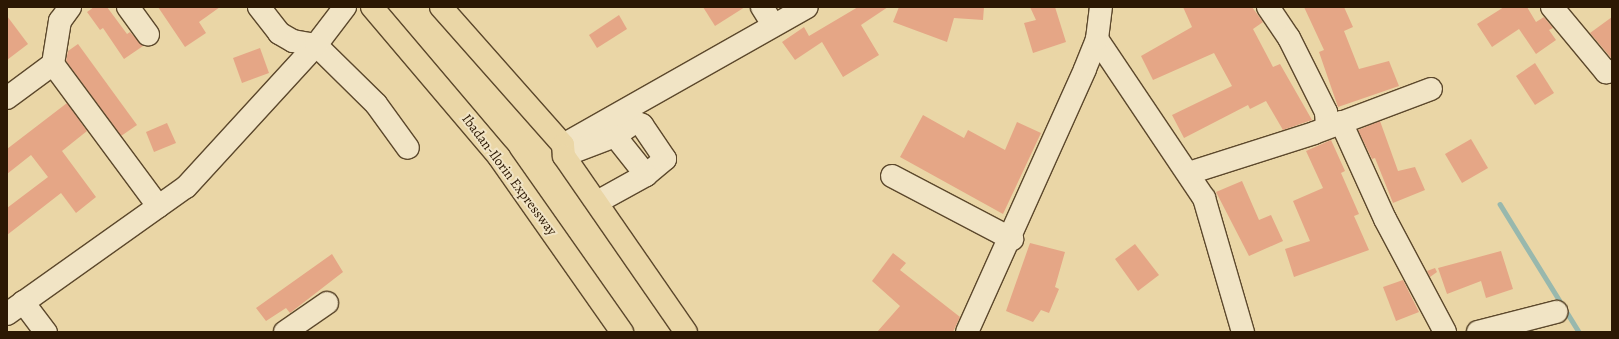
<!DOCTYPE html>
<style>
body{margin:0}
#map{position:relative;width:1619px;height:339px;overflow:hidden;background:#ead6a6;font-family:Alegreya,serif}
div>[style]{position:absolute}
.stream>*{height:4.5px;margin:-2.25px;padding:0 2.25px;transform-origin:2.25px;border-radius:2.25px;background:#98b8ad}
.building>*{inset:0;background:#e5a686}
.roads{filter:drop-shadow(1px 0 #5c482c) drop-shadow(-1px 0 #5c482c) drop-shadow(0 1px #5c482c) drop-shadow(0 -1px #5c482c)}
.minor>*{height:22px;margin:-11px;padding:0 11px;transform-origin:11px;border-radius:11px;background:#f1e4c5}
.highway>*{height:22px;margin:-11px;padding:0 11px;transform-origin:11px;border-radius:11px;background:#ead6a6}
span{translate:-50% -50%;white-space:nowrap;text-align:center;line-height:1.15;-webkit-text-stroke:4px #f1e4c5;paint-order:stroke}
.street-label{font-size:14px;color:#2c1803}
.frame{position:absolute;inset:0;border:8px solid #2c1803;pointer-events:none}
</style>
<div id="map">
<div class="stream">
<div style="left:1500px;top:204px;width:150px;rotate:58.3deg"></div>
</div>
<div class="building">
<div style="clip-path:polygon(94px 7px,107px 7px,127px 34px,130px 32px,143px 46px,124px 59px,103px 28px,100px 30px,87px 12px)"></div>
<div style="clip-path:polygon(158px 7px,220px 7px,199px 22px,206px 33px,185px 47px)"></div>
<div style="clip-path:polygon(703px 7px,745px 7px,715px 26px)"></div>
<div style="clip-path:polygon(858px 7px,888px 7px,861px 25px,879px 55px,843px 77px,822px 42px,795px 60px,782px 42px,804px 27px,809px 36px)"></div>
<div style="clip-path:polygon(899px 7px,984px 7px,983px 20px,954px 18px,947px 42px,893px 22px)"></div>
<div style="clip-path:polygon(1030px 7px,1055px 7px,1066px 42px,1033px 53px,1024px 23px,1036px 20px)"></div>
<div style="clip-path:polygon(1183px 7px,1252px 7px,1263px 22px,1253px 29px,1273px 67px,1280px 64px,1312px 120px,1283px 130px,1266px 101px,1250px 109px,1248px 105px,1184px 138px,1172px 115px,1232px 86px,1214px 53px,1153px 80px,1141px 56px,1192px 27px)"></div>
<div style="clip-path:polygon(1304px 7px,1344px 7px,1353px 27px,1344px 31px,1359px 69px,1389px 61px,1399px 86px,1338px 107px,1319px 52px,1324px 50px)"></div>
<div style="clip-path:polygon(1504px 7px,1527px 7px,1536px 22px,1544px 17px,1553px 28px,1549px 30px,1556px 40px,1536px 54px,1519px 29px,1492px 47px,1477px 24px)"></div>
<div style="clip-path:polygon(619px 15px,627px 29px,597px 48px,589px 35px)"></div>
<div style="clip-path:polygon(7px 16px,28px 44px,7px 60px)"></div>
<div style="clip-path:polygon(1612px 17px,1612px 59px,1590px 33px)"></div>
<div style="clip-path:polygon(78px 44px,137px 125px,121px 136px,66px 61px,68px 51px)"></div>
<div style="clip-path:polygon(260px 48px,269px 73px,242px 83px,233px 58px)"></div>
<div style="clip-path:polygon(1535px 63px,1554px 93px,1535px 105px,1516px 76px)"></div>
<div style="clip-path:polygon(67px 103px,87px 131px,62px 151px,96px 197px,76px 213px,61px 193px,7px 235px,7px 208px,48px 177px,31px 155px,7px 174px,7px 149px)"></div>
<div style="clip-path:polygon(923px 115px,964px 138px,968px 130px,1005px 150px,1017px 122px,1041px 133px,1003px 214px,900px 157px)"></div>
<div style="clip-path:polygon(1380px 121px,1398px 171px,1415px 167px,1425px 190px,1393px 203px,1375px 158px,1372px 159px,1358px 130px)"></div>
<div style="clip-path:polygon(167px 123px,176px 143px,154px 152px,146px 132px)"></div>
<div style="clip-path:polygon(1471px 139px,1488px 168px,1462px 183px,1445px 154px)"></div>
<div style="clip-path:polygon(1331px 140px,1345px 171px,1341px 173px,1359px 214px,1354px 216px,1369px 250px,1294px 277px,1285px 249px,1310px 241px,1293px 201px,1323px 188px,1306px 151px)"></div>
<div style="clip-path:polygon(1242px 181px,1259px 220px,1271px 215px,1283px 241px,1249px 256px,1216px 192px)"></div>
<div style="clip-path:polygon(1030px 243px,1065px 252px,1055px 287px,1059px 289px,1049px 313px,1041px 310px,1033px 322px,1006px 311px)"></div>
<div style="clip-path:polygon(1135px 244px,1159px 275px,1138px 291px,1115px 259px)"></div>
<div style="clip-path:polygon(1501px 251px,1513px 289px,1486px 298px,1481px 281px,1447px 294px,1438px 268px)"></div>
<div style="clip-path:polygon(893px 253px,906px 263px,900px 270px,960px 317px,953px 332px,877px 332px,900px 306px,872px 281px)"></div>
<div style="clip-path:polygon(332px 254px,343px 272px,290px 313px,286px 308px,266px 321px,256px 308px)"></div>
<div style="clip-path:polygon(1435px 268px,1437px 272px,1430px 277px,1427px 271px)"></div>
<div style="clip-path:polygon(1403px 280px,1419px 312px,1396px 321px,1383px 287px)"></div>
</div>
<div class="roads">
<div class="minor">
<div style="left:128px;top:7px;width:34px;rotate:54deg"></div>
<div style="left:259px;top:7px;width:33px;rotate:52deg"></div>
<div style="left:279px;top:33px;width:16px;rotate:30deg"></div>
<div style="left:293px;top:41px;width:23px;rotate:10deg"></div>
<div style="left:316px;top:45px;width:84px;rotate:44.5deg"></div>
<div style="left:376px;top:104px;width:54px;rotate:54deg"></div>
<div style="left:762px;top:7px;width:19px;rotate:58deg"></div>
<div style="left:1268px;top:7px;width:37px;rotate:56deg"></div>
<div style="left:1289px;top:38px;width:83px;rotate:63.4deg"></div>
<div style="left:1326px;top:112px;width:15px;rotate:86deg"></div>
<div style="left:1552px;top:7px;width:85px;rotate:50.3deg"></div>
<div style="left:1606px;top:72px;width:6px;rotate:-9deg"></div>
<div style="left:1097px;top:39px;width:192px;rotate:56.1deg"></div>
<div style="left:1204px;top:198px;width:140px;rotate:73.8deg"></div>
<div style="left:53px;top:64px;width:177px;rotate:53.5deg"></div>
<div style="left:7px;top:98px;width:57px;rotate:-36.5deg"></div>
<div style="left:53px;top:64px;width:44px;rotate:-80.8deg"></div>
<div style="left:60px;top:21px;width:17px;rotate:-54deg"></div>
<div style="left:1341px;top:122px;width:107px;rotate:65.6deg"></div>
<div style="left:1385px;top:219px;width:128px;rotate:62deg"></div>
<div style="left:615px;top:136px;width:24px;rotate:-35deg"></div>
<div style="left:635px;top:122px;width:8px;rotate:23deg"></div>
<div style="left:642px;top:125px;width:41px;rotate:55.9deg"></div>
<div style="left:665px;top:159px;width:25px;rotate:140deg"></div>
<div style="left:563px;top:145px;width:280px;rotate:-29.5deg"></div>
<div style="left:573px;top:152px;width:45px;rotate:-20.9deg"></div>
<div style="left:615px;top:136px;width:50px;rotate:51.5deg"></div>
<div style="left:646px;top:175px;width:56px;rotate:151.1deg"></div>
<div style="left:1189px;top:173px;width:131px;rotate:-17.7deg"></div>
<div style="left:1314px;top:133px;width:125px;rotate:-20.6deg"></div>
<div style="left:892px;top:176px;width:136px;rotate:27.7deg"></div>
<div style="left:23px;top:302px;width:38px;rotate:53deg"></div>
<div style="left:7px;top:314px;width:219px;rotate:-35.4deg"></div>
<div style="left:186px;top:187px;width:193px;rotate:-47.5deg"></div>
<div style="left:316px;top:45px;width:48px;rotate:-52.7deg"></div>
<div style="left:285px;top:332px;width:51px;rotate:-34.6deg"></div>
<div style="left:967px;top:332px;width:288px;rotate:-65.8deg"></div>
<div style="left:1085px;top:69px;width:32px;rotate:-68deg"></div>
<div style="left:1097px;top:39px;width:32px;rotate:-83deg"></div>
<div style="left:1478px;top:332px;width:81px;rotate:-14.4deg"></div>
</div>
<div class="highway">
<div style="left:372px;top:7px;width:197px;rotate:49.7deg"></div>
<div style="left:499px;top:157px;width:214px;rotate:54.9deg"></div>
<div style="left:441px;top:7px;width:184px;rotate:48.5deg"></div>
<div style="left:563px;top:145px;width:11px;rotate:85deg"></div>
<div style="left:564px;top:156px;width:214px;rotate:55.3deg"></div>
</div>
</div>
<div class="street-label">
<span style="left:509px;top:175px;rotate:53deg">Ibadan-Ilorin Expressway</span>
</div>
<div class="frame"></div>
</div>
